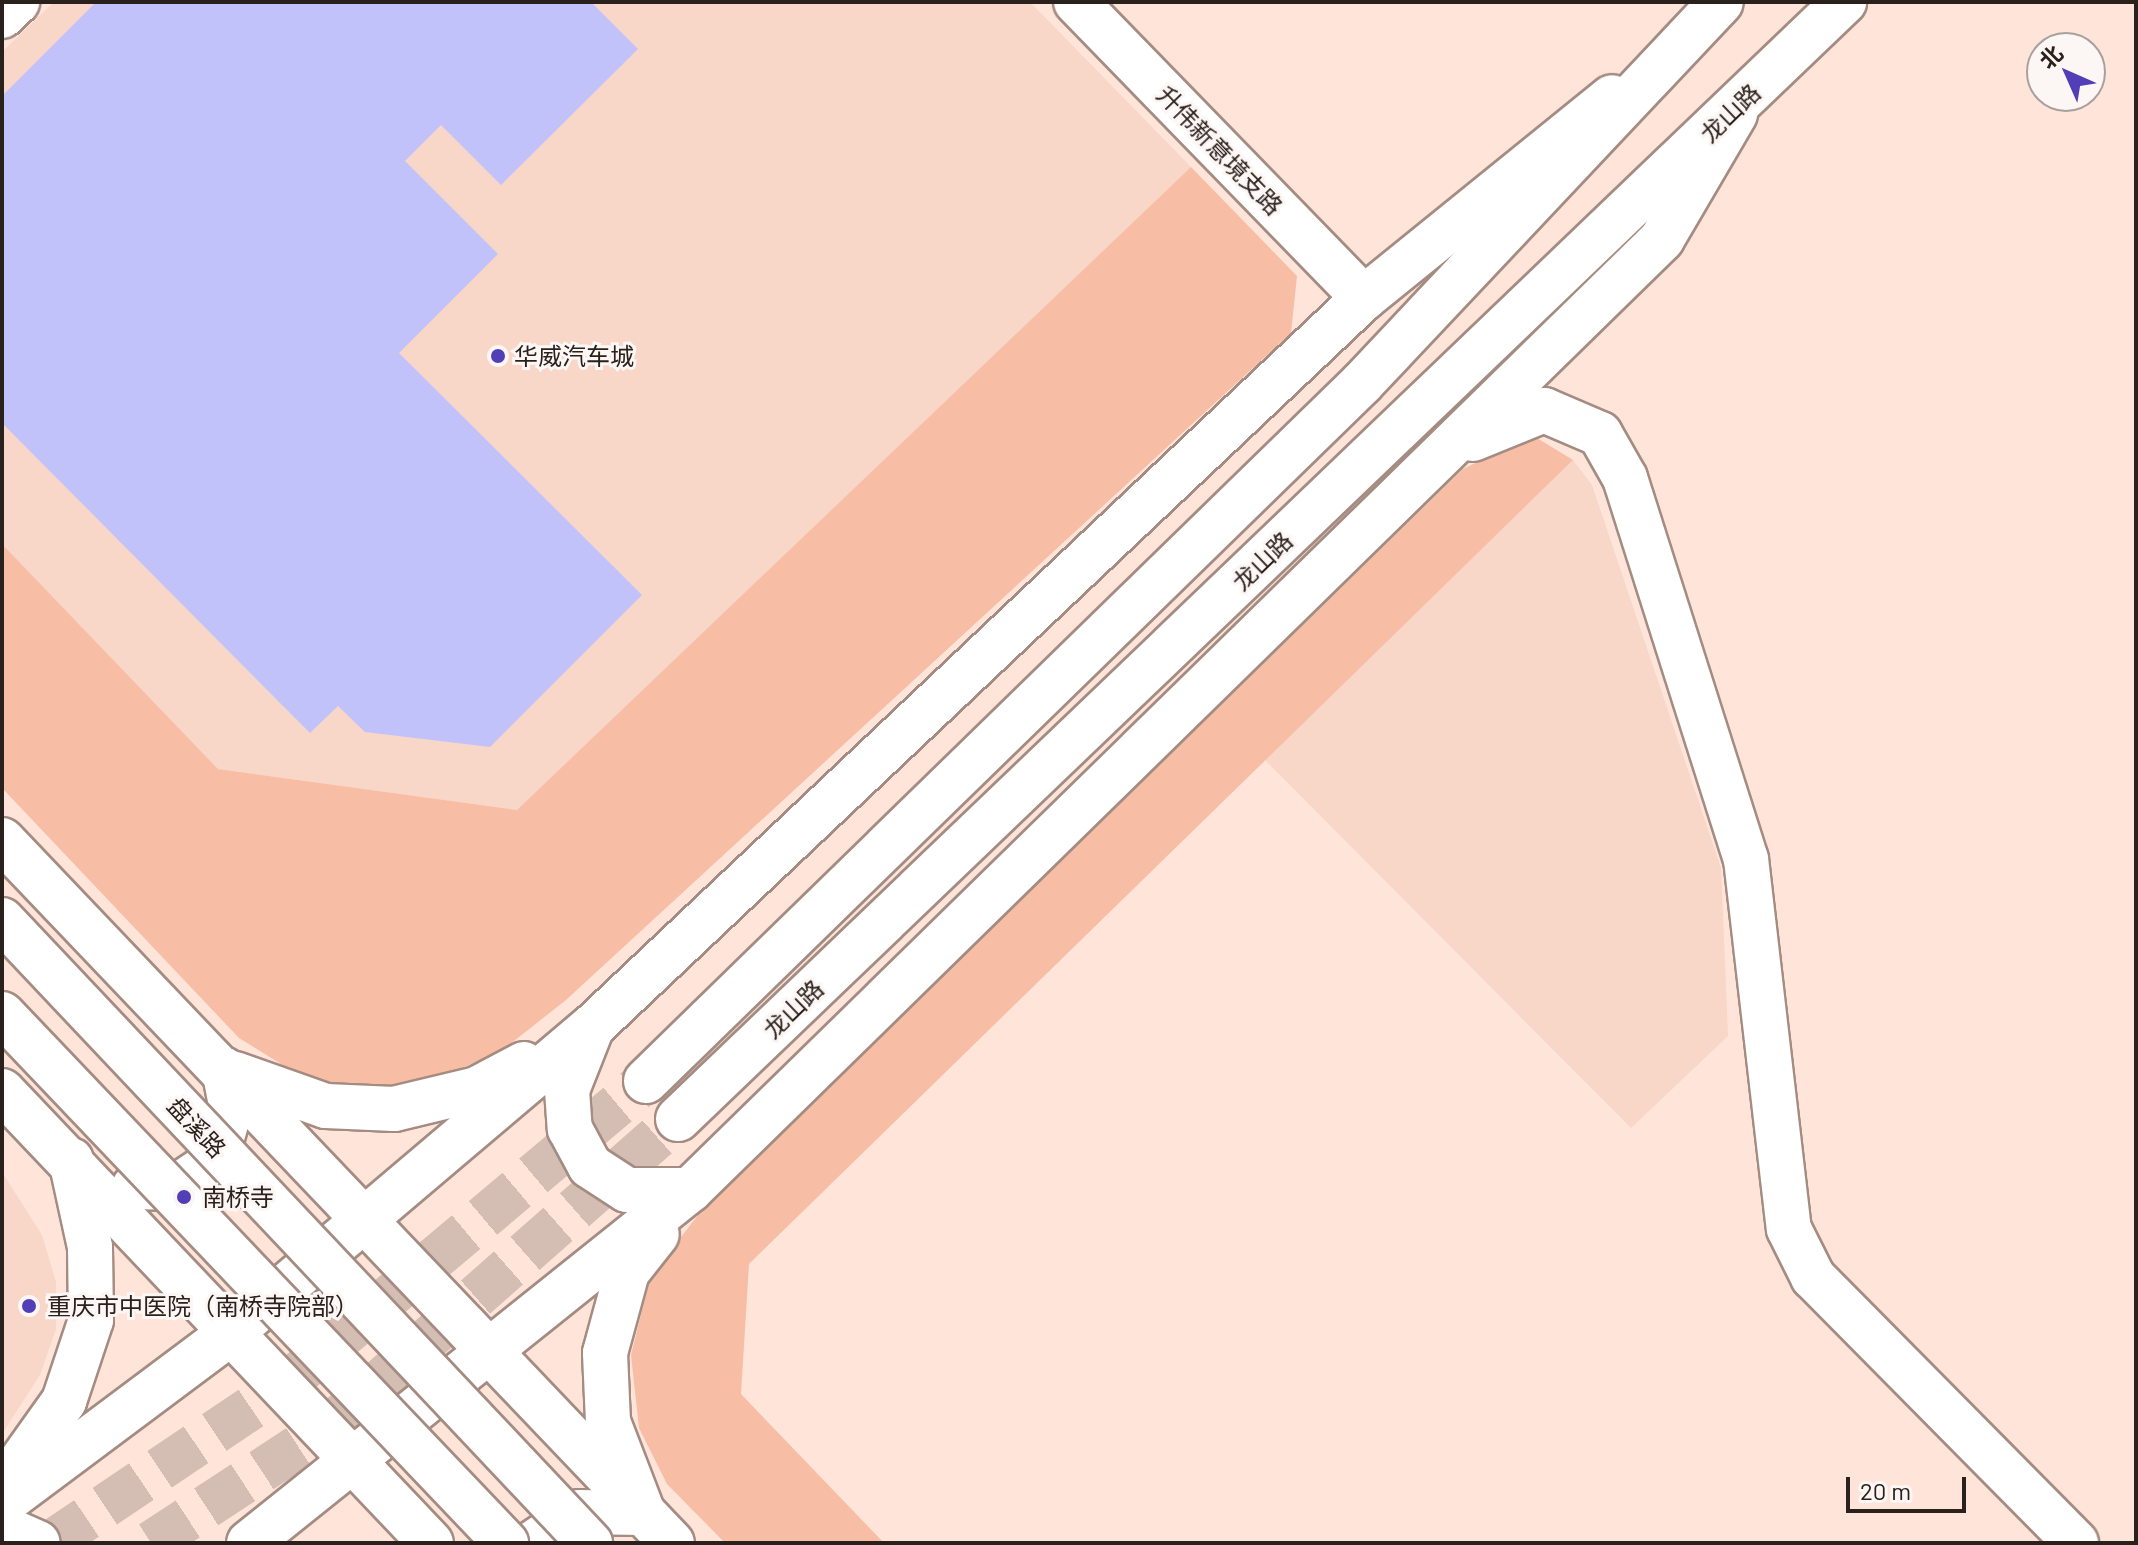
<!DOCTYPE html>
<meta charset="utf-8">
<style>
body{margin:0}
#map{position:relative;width:2138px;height:1545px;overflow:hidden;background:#ffe4d9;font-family:Barlow,"Noto Sans SC",sans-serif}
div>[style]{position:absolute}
.built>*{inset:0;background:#f8d6c8}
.green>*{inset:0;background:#f7bea5}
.building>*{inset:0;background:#c2c2fa}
.primary-tunnel>*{height:44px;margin-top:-22px;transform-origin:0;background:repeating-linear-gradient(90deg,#d4bdb3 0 44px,transparent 0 66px)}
.roads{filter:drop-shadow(2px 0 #a48c82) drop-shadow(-2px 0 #a48c82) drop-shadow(0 2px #a48c82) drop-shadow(0 -2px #a48c82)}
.street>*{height:44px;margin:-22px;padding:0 22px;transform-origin:22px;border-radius:22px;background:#fff}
.secondary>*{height:44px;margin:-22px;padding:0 22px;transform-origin:22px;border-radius:22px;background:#fff}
.primary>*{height:44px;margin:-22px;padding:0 22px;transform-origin:22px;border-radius:22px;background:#fff}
.bridges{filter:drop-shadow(2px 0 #a48c82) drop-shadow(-2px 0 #a48c82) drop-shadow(0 2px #a48c82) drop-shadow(0 -2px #a48c82)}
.primary-bridge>*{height:44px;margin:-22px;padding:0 22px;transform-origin:22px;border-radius:22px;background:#fff}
.dots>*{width:22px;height:22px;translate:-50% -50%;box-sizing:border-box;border:4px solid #fcf6f4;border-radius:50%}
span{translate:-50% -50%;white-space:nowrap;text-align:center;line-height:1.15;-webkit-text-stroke:6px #fcf6f4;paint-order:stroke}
.street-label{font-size:24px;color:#2a201c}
.poi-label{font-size:24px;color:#2a201c}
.left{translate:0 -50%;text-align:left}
.frame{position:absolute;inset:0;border:4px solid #2a201c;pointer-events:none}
.north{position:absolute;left:2026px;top:32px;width:80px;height:80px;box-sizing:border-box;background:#fcf6f4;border:2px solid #a8a09e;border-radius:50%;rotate:315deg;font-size:22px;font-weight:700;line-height:32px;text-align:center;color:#2a201c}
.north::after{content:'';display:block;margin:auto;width:28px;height:36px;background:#523fb7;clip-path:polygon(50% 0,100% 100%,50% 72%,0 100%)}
.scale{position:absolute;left:1846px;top:1477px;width:120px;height:36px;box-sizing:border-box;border:4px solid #2a201c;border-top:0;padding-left:10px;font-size:24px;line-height:28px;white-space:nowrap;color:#2a201c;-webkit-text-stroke:6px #fcf6f4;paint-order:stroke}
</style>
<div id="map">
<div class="built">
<div style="clip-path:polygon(54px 2px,1030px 2px,1191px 167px,518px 810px,218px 769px,2px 544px,2px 52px)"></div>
<div style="clip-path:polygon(1573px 460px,1592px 485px,1721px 868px,1728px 1036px,1631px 1128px,1265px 760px)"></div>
<div style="clip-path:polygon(2px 1172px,42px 1235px,56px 1282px,56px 1329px,40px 1375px,2px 1434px)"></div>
</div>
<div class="green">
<div style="clip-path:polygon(1191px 167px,1297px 276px,1291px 333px,566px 1000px,500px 1052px,442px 1076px,377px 1088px,334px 1087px,289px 1069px,239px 1038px,2px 788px,2px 544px,218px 769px,517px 810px)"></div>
<div style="clip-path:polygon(1532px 435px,1573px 460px,749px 1264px,741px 1394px,884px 1543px,725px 1543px,667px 1484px,639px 1428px,631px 1355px,650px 1277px,702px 1210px,1463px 469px)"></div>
</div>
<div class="building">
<div style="clip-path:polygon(96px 2px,591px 2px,638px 49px,501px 185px,441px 125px,405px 161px,498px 254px,399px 353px,642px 595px,490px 747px,365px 732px,338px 706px,310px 733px,2px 423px,2px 96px)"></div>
</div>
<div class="primary-tunnel">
<div style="left:50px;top:1543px;width:278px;rotate:-33.9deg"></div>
<div style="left:281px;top:1388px;width:477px;rotate:-40.1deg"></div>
<div style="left:151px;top:1543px;width:210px;rotate:-33.2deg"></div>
<div style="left:327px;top:1428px;width:468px;rotate:-41.4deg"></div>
</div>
<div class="roads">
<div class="street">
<div style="left:1076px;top:2px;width:413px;rotate:45.8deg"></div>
<div style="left:2px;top:16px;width:21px;rotate:-43deg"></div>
</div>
<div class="secondary">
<div style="left:1473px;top:439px;width:77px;rotate:-22.2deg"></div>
<div style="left:1544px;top:410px;width:61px;rotate:23.2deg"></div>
<div style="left:1600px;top:434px;width:51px;rotate:60.4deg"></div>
<div style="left:1625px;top:478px;width:400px;rotate:72.4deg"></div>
<div style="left:1746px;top:859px;width:372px;rotate:83.4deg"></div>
<div style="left:1789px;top:1229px;width:54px;rotate:63.4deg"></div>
<div style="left:1813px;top:1277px;width:374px;rotate:45.3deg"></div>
<div style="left:2px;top:840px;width:971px;rotate:46.38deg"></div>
<div style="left:590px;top:1032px;width:62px;rotate:111.6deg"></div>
<div style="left:567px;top:1090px;width:39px;rotate:86deg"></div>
<div style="left:570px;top:1129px;width:42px;rotate:61.6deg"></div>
<div style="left:590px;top:1166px;width:44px;rotate:33deg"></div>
<div style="left:627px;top:1190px;width:63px"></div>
<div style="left:235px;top:1074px;width:96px;rotate:19.4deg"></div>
<div style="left:326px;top:1106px;width:68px;rotate:2.5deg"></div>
<div style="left:394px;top:1109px;width:85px;rotate:-13.5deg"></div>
<div style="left:477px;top:1089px;width:53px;rotate:-28deg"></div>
<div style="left:2px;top:1091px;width:623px;rotate:46.5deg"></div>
<div style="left:134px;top:1187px;width:41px;rotate:1.4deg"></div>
<div style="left:175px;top:1188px;width:50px;rotate:-34.3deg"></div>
<div style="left:216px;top:1160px;width:57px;rotate:-74.7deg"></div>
<div style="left:231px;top:1105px;width:36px;rotate:-101deg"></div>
<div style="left:2px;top:1488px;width:107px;rotate:-54.5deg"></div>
<div style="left:64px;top:1401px;width:85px;rotate:-71.6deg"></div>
<div style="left:91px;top:1320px;width:73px;rotate:-90.8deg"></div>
<div style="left:90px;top:1247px;width:89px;rotate:-102.3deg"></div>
<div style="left:2px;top:1504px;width:289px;rotate:-36.8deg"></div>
<div style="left:233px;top:1331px;width:472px;rotate:-40.3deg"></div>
<div style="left:593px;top:1026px;width:1060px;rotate:-43.36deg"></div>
<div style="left:1364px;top:298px;width:319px;rotate:-39deg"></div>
<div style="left:2px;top:1527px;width:39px;rotate:24deg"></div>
<div style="left:249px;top:1543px;width:565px;rotate:-38.68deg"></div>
<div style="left:690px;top:1190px;width:1360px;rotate:-44.37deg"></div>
<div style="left:1662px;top:239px;width:145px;rotate:-59.7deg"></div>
<div style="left:533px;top:1543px;width:55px;rotate:-34deg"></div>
<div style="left:579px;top:1512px;width:64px;rotate:0.9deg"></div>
<div style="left:643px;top:1513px;width:97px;rotate:-111deg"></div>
<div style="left:608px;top:1422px;width:69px;rotate:-92.5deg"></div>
<div style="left:605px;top:1353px;width:84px;rotate:-74.8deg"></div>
<div style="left:627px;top:1272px;width:48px;rotate:-51.7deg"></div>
</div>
<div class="primary">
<div style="left:646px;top:1081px;width:1000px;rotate:-44.27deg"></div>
<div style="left:1362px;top:383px;width:523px;rotate:-46.7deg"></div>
<div style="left:678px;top:1119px;width:1615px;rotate:-43.77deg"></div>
</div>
</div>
<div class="bridges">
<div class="primary-bridge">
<div style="left:2px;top:920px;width:857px;rotate:46.66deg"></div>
<div style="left:2px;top:1014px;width:731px;rotate:46.39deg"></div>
</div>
</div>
<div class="dots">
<div style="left:498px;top:356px;background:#523fb7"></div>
<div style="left:184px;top:1197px;background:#523fb7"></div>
<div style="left:29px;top:1306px;background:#523fb7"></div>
</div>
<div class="street-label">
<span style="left:1730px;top:113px;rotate:-44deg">龙山路</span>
<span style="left:1220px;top:150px;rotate:46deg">升伟新意境支路</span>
<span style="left:1262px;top:561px;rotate:-44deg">龙山路</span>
<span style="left:793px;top:1009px;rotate:-44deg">龙山路</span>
<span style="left:197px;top:1127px;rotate:47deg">盘溪路</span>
</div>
<div class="poi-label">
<span class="left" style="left:514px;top:356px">华威汽车城</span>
<span class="left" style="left:202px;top:1197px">南桥寺</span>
<span class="left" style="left:47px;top:1306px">重庆市中医院（南桥寺院部）</span>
</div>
<div class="frame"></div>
<div class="north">北</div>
<div class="scale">20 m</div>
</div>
